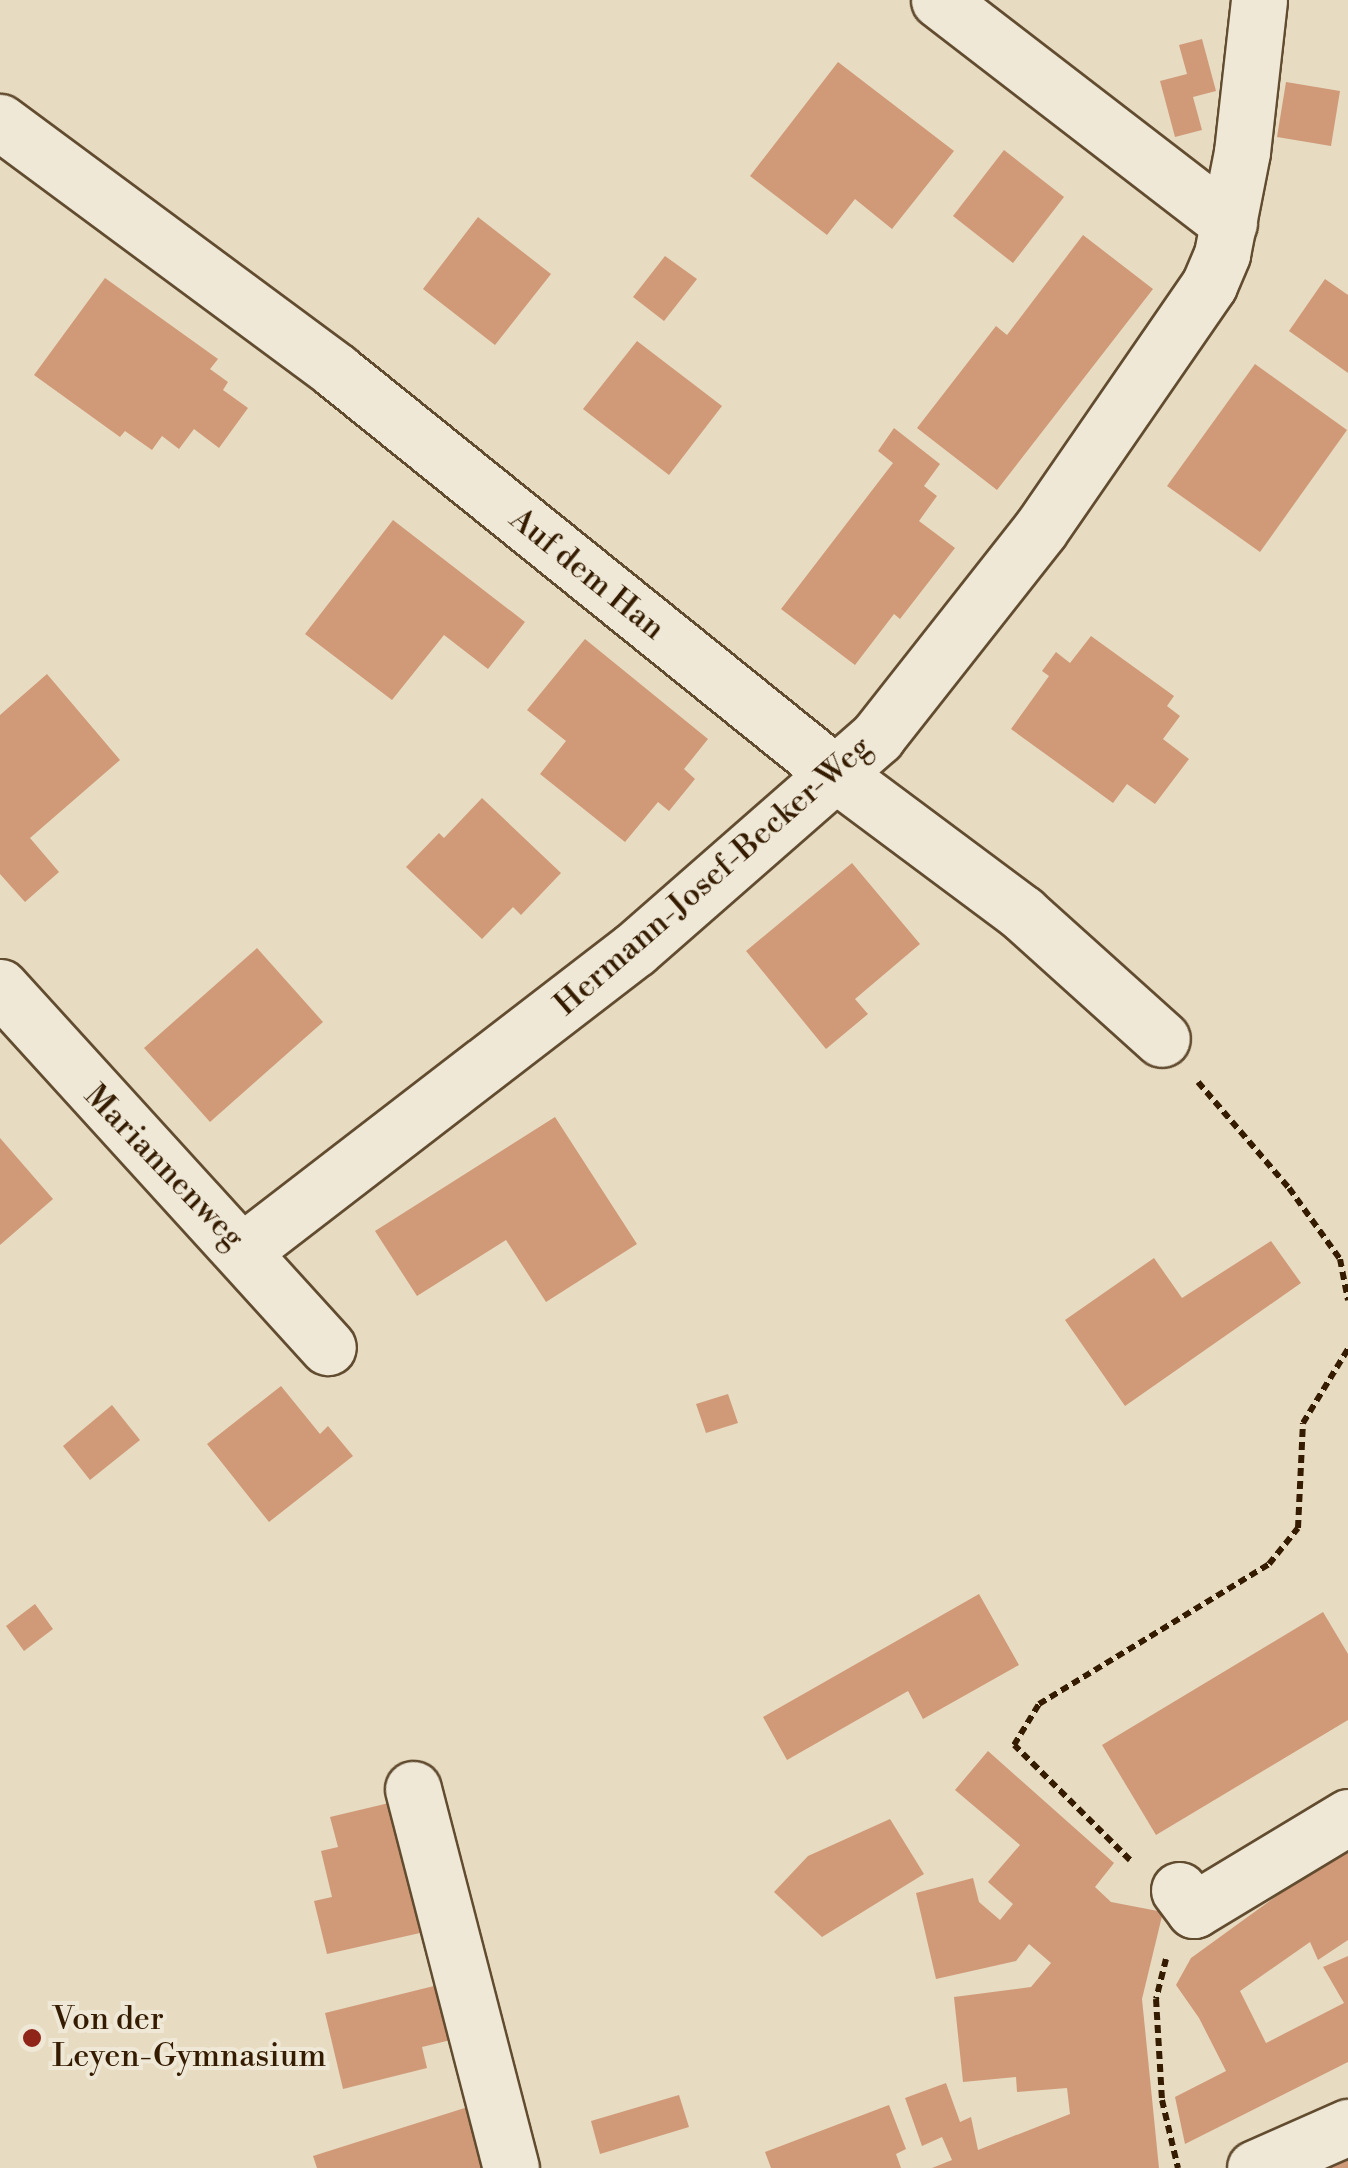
<!DOCTYPE html>
<style>
body{margin:0}
#map{position:relative;width:1348px;height:2168px;overflow:hidden;background:#e7dbc1;font-family:"Libre Bodoni",serif}
div>[style]{position:absolute}
.building>*{inset:0;background:#d09a79}
.path>*{height:6px;margin-top:-3px;transform-origin:0;background:repeating-linear-gradient(90deg,#351c00 0 8px,transparent 0 13px)}
.roads{filter:drop-shadow(2px 0 #624c30) drop-shadow(-2px 0 #624c30) drop-shadow(0 2px #624c30) drop-shadow(0 -2px #624c30)}
.minor>*{height:55px;margin:-27.5px;padding:0 27.5px;transform-origin:27.5px;border-radius:27.5px;background:#efe8d7}
.dots>*{width:28px;height:28px;translate:-50% -50%;box-sizing:border-box;border:5px solid #efe8d7;border-radius:50%}
span{translate:-50% -50%;white-space:nowrap;text-align:center;line-height:1.15;-webkit-text-stroke:8px #efe8d7;paint-order:stroke}
.street-label{font-size:32px;color:#351c00}
.poi-label{font-size:32px;color:#351c00}
.left{translate:0 -50%;text-align:left}
</style>
<div id="map">
<div class="building">
<div style="clip-path:polygon(1202px 39px,1216px 91px,1193px 97px,1202px 130px,1175px 137px,1160px 81px,1187px 74px,1179px 45px)"></div>
<div style="clip-path:polygon(838px 62px,954px 151px,892px 229px,855px 199px,827px 235px,750px 176px)"></div>
<div style="clip-path:polygon(1286px 82px,1340px 91px,1331px 146px,1277px 137px)"></div>
<div style="clip-path:polygon(1004px 150px,1064px 197px,1013px 263px,953px 216px)"></div>
<div style="clip-path:polygon(478px 217px,551px 274px,495px 345px,423px 289px)"></div>
<div style="clip-path:polygon(1083px 235px,1153px 289px,997px 490px,917px 428px,996px 326px,1007px 335px)"></div>
<div style="clip-path:polygon(665px 256px,697px 279px,664px 321px,633px 297px)"></div>
<div style="clip-path:polygon(105px 278px,218px 359px,210px 369px,228px 382px,223px 390px,248px 408px,219px 448px,194px 429px,179px 449px,162px 436px,152px 450px,125px 431px,120px 437px,34px 375px)"></div>
<div style="clip-path:polygon(1325px 279px,1348px 295px,1348px 373px,1289px 331px)"></div>
<div style="clip-path:polygon(637px 341px,722px 406px,669px 475px,583px 409px)"></div>
<div style="clip-path:polygon(1255px 364px,1347px 430px,1260px 552px,1167px 486px)"></div>
<div style="clip-path:polygon(894px 428px,940px 464px,924px 486px,937px 496px,919px 521px,955px 548px,900px 619px,894px 614px,855px 665px,781px 609px,893px 463px,878px 451px)"></div>
<div style="clip-path:polygon(393px 520px,525px 622px,488px 669px,444px 635px,392px 700px,305px 634px)"></div>
<div style="clip-path:polygon(1091px 636px,1174px 696px,1167px 706px,1180px 716px,1163px 739px,1189px 759px,1155px 804px,1127px 784px,1113px 803px,1011px 729px,1049px 676px,1042px 671px,1056px 652px,1070px 663px)"></div>
<div style="clip-path:polygon(585px 639px,708px 739px,684px 769px,695px 779px,669px 811px,658px 802px,625px 842px,540px 774px,566px 741px,527px 710px)"></div>
<div style="clip-path:polygon(47px 674px,120px 760px,30px 838px,59px 872px,25px 902px,0 874px,0 715px)"></div>
<div style="clip-path:polygon(482px 798px,561px 873px,521px 915px,513px 907px,482px 939px,406px 867px,439px 833px,444px 838px)"></div>
<div style="clip-path:polygon(852px 863px,920px 944px,855px 999px,868px 1014px,826px 1049px,746px 951px)"></div>
<div style="clip-path:polygon(257px 948px,323px 1022px,210px 1122px,144px 1048px)"></div>
<div style="clip-path:polygon(555px 1117px,637px 1244px,546px 1302px,506px 1240px,417px 1296px,375px 1231px)"></div>
<div style="clip-path:polygon(0 1138px,53px 1199px,0 1245px)"></div>
<div style="clip-path:polygon(1271px 1241px,1301px 1283px,1125px 1406px,1065px 1320px,1154px 1258px,1182px 1298px)"></div>
<div style="clip-path:polygon(281px 1386px,320px 1434px,328px 1426px,353px 1456px,269px 1522px,207px 1444px)"></div>
<div style="clip-path:polygon(728px 1394px,738px 1423px,706px 1433px,696px 1404px)"></div>
<div style="clip-path:polygon(112px 1405px,140px 1440px,90px 1480px,63px 1446px)"></div>
<div style="clip-path:polygon(979px 1594px,1019px 1665px,923px 1719px,908px 1691px,787px 1760px,763px 1717px)"></div>
<div style="clip-path:polygon(35px 1604px,53px 1629px,24px 1651px,6px 1626px)"></div>
<div style="clip-path:polygon(1323px 1612px,1348px 1654px,1348px 1720px,1156px 1835px,1102px 1745px)"></div>
<div style="clip-path:polygon(988px 1751px,1114px 1863px,1095px 1887px,1111px 1902px,1163px 1912px,1142px 1999px,1159px 2168px,932px 2168px,952px 2160px,942px 2137px,922px 2146px,905px 2098px,946px 2083px,960px 2122px,971px 2117px,978px 2150px,1070px 2114px,1067px 2088px,1017px 2092px,1016px 2077px,963px 2082px,954px 1997px,1031px 1987px,1051px 1963px,1029px 1944px,1016px 1961px,936px 1979px,916px 1893px,973px 1878px,979px 1902px,1000px 1920px,1013px 1904px,988px 1882px,1020px 1845px,955px 1790px)"></div>
<div style="clip-path:polygon(389px 1803px,420px 1933px,327px 1954px,314px 1901px,332px 1897px,321px 1851px,338px 1847px,330px 1817px)"></div>
<div style="clip-path:polygon(890px 1819px,924px 1874px,822px 1937px,774px 1892px,808px 1856px)"></div>
<div style="clip-path:polygon(1348px 1844px,1348px 1940px,1318px 1960px,1310px 1942px,1240px 1991px,1266px 2043px,1344px 2003px,1323px 1967px,1348px 1956px,1348px 2062px,1185px 2144px,1175px 2097px,1226px 2071px,1199px 2018px,1176px 1985px,1191px 1958px)"></div>
<div style="clip-path:polygon(446px 1983px,459px 2038px,422px 2047px,427px 2068px,343px 2089px,325px 2013px)"></div>
<div style="clip-path:polygon(679px 2095px,689px 2127px,600px 2154px,591px 2121px)"></div>
<div style="clip-path:polygon(889px 2105px,906px 2149px,896px 2154px,901px 2168px,771px 2168px,765px 2152px)"></div>
<div style="clip-path:polygon(471px 2106px,490px 2168px,317px 2168px,313px 2156px)"></div>
<div style="clip-path:polygon(1348px 2151px,1348px 2168px,1309px 2168px)"></div>
</div>
<div class="path">
<div style="left:1198px;top:1082px;width:140px;rotate:49.4deg"></div>
<div style="left:1289px;top:1188px;width:87px;rotate:54.3deg"></div>
<div style="left:1340px;top:1259px;width:42px;rotate:79deg"></div>
<div style="left:1130px;top:1860px;width:163px;rotate:-135.2deg"></div>
<div style="left:1014px;top:1745px;width:48px;rotate:-58.6deg"></div>
<div style="left:1039px;top:1704px;width:269px;rotate:-31.3deg"></div>
<div style="left:1269px;top:1564px;width:46px;rotate:-51.1deg"></div>
<div style="left:1298px;top:1528px;width:105px;rotate:-87.3deg"></div>
<div style="left:1303px;top:1423px;width:87px;rotate:-58.7deg"></div>
<div style="left:1166px;top:1959px;width:41px;rotate:104deg"></div>
<div style="left:1156px;top:1999px;width:101px;rotate:86.6deg"></div>
<div style="left:1162px;top:2100px;width:70px;rotate:76.8deg"></div>
</div>
<div class="roads">
<div class="minor">
<div style="left:939px;top:0;width:366px;rotate:37.6deg"></div>
<div style="left:0;top:122px;width:418px;rotate:36.5deg"></div>
<div style="left:336px;top:371px;width:644px;rotate:38.88deg"></div>
<div style="left:837px;top:775px;width:231px;rotate:36.7deg"></div>
<div style="left:1022px;top:913px;width:188px;rotate:42deg"></div>
<div style="left:0;top:987px;width:487px;rotate:47.7deg"></div>
<div style="left:244px;top:1250px;width:493px;rotate:-37.6deg"></div>
<div style="left:635px;top:949px;width:322px;rotate:-41.2deg"></div>
<div style="left:877px;top:737px;width:263px;rotate:-51.8deg"></div>
<div style="left:1040px;top:530px;width:298px;rotate:-55.4deg"></div>
<div style="left:1209px;top:285px;width:34px;rotate:-67deg"></div>
<div style="left:1222px;top:254px;width:104px;rotate:-78.9deg"></div>
<div style="left:1242px;top:152px;width:153px;rotate:-83.6deg"></div>
<div style="left:413px;top:1789px;width:391px;rotate:75.5deg"></div>
<div style="left:1179px;top:1890px;width:25px;rotate:53deg"></div>
<div style="left:1194px;top:1910px;width:180px;rotate:-31.1deg"></div>
<div style="left:1255px;top:2168px;width:102px;rotate:-23.8deg"></div>
</div>
</div>
<div class="dots">
<div style="left:32px;top:2038px;background:#8f2418"></div>
</div>
<div class="street-label">
<span style="left:587px;top:574px;rotate:39deg">Auf dem Han</span>
<span style="left:713px;top:876px;rotate:-41deg">Hermann-Josef-Becker-Weg</span>
<span style="left:164px;top:1167px;rotate:46deg">Mariannenweg</span>
</div>
<div class="poi-label">
<span class="left" style="left:52px;top:2038px">Von der<br>Leyen-Gymnasium</span>
</div>
</div>
